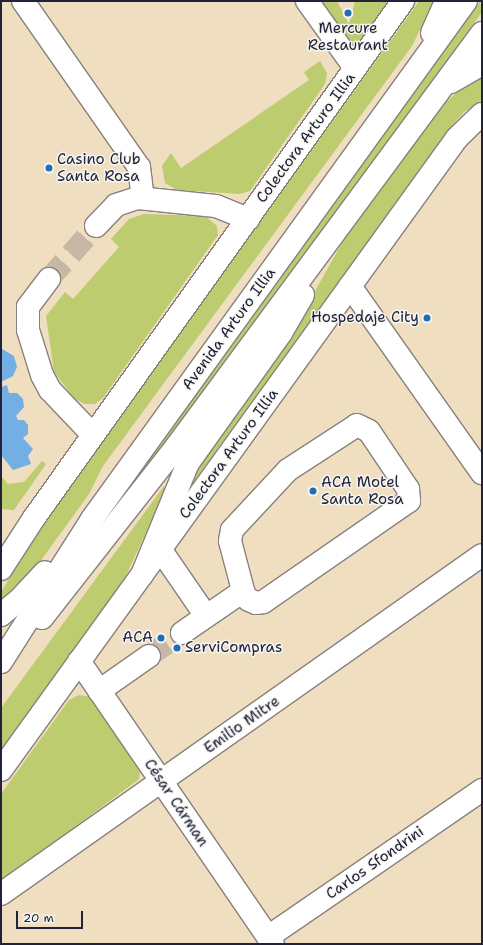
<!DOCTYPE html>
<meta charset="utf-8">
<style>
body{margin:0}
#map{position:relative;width:483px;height:945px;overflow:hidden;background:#f0dec0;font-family:"Shantell Sans",sans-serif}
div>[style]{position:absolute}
.green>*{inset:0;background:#bccc6f}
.water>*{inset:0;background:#73aee4}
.minor-tunnel>*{height:22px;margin-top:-11px;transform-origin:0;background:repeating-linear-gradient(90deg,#c7b8a5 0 22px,transparent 0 33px)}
.roads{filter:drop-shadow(1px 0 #89807e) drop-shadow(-1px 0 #89807e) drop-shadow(0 1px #89807e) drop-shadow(0 -1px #89807e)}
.minor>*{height:22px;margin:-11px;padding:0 11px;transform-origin:11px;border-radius:11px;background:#fff}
.highway>*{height:22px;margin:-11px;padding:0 11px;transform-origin:11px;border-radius:11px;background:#fff}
.dots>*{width:11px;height:11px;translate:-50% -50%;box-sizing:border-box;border:2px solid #f6f6f2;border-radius:50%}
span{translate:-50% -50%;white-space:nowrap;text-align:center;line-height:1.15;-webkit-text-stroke:3px #f6f6f2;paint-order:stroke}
.poi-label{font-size:15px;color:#22223b}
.left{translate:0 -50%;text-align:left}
.right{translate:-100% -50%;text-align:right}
.street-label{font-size:15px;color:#22223b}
.frame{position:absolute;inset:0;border:2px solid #22223b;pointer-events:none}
.scale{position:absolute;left:16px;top:911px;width:67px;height:18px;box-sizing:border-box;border:2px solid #22223b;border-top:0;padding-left:5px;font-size:12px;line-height:14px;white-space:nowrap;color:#22223b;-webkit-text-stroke:3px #f6f6f2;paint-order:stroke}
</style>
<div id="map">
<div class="green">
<div style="clip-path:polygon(316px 1px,337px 1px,349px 24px,355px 1px,389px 1px,359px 44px,352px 48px)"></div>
<div style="clip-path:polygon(419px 1px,434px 1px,412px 46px,103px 466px,89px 494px,24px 584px,1px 607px,1px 592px,42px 526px)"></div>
<div style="clip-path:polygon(480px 1px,482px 12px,135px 488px,129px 488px,129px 483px)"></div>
<div style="clip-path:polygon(320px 61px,327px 73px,325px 84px,250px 191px,240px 194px,177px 190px,165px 183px,162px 166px,171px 153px,181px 168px,309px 80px,304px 72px)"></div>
<div style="clip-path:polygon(482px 78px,482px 100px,464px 112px,453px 124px,189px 488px,185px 484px,310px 300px,351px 227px,439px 109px,456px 93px)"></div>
<div style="clip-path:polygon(144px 214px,205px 216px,217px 226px,218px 235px,103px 398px,95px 404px,84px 404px,74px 398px,54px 372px,46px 316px,65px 292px,73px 299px,119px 247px,111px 239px,129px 219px)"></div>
<div style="clip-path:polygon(42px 461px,46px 464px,14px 510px,1px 509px,1px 476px,8px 484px,24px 482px)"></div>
<div style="clip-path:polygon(164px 486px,166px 490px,121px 586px,1px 752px,1px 708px)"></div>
<div style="clip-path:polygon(79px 695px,91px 697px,140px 769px,139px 779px,1px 882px,1px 794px,69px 700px)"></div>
</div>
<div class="water">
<div style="clip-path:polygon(2px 349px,14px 356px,17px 367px,13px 376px,3px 381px,1px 381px)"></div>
<div style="clip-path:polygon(7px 385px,9px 393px,17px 393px,23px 399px,24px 407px,16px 416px,18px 420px,24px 420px,28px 425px,28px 434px,23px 438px,33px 449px,28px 456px,31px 464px,13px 470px,1px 455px,1px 387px)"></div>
</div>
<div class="minor-tunnel">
<div style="left:49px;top:279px;width:71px;rotate:-48.4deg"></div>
<div style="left:149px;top:656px;width:40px;rotate:-34.9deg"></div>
</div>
<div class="roads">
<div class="minor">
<div style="left:23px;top:1px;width:203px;rotate:55.1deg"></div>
<div style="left:139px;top:167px;width:31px;rotate:83deg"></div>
<div style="left:307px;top:1px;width:82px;rotate:54.4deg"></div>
<div style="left:96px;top:226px;width:29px;rotate:-46deg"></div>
<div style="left:116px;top:205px;width:23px;rotate:-18deg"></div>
<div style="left:138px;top:198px;width:78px;rotate:5.9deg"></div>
<div style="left:216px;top:206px;width:35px;rotate:22deg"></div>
<div style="left:49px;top:279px;width:35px;rotate:127deg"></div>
<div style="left:28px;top:307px;width:23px;rotate:90deg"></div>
<div style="left:28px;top:330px;width:47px;rotate:72.7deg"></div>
<div style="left:42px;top:375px;width:17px;rotate:62deg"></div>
<div style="left:50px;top:390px;width:62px;rotate:46.3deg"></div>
<div style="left:350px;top:286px;width:229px;rotate:54.8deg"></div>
<div style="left:357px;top:425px;width:13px;rotate:27deg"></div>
<div style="left:369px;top:431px;width:70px;rotate:56.1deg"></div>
<div style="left:408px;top:489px;width:12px;rotate:85deg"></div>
<div style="left:409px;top:501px;width:178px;rotate:145.3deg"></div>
<div style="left:263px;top:602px;width:7px;rotate:172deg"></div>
<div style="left:256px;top:603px;width:8px;rotate:-157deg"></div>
<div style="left:249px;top:600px;width:8px;rotate:-130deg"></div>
<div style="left:244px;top:594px;width:55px;rotate:-104.8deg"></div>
<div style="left:230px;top:541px;width:11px;rotate:-80deg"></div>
<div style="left:232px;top:530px;width:82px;rotate:-47deg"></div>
<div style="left:288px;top:470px;width:82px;rotate:-33.1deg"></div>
<div style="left:160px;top:549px;width:81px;rotate:55.5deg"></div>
<div style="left:1px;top:569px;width:61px;rotate:-57.1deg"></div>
<div style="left:34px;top:518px;width:635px;rotate:-54.48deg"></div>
<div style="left:182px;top:633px;width:74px;rotate:-34.5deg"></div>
<div style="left:79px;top:661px;width:343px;rotate:55.6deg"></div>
<div style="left:99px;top:691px;width:61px;rotate:-35deg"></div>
<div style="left:1px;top:770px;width:779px;rotate:-54.19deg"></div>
<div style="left:457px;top:138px;width:35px;rotate:-44deg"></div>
<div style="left:1px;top:894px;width:588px;rotate:-35.18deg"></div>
<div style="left:268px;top:937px;width:260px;rotate:-34.5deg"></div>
</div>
<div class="highway">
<div style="left:432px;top:33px;width:35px;rotate:-66deg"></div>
<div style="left:451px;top:82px;width:36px;rotate:-30deg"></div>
<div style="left:142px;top:575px;width:121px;rotate:-67.7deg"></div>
<div style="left:188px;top:463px;width:160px;rotate:-54.4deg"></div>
<div style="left:281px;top:333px;width:44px;rotate:-59.9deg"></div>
<div style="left:1px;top:615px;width:23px;rotate:-40deg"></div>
<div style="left:19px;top:600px;width:38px;rotate:-47deg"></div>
<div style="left:42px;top:618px;width:217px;rotate:-51.9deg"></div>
<div style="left:176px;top:447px;width:515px;rotate:-53.53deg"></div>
<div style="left:1px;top:662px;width:169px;rotate:-57.5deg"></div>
<div style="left:92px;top:519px;width:639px;rotate:-54.17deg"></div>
</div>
</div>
<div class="dots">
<div style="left:348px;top:13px;background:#1f6fb2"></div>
<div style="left:49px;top:168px;background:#1f6fb2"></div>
<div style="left:427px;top:318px;background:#1f6fb2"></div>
<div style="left:313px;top:491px;background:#1f6fb2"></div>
<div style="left:161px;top:638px;background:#1f6fb2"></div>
<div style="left:177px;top:648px;background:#1f6fb2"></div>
</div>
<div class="poi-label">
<span style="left:348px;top:37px">Mercure<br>Restaurant</span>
<span class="left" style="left:57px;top:168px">Casino Club<br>Santa Rosa</span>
<span class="right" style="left:419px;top:318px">Hospedaje City</span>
<span class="left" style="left:321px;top:491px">ACA Motel<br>Santa Rosa</span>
<span class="right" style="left:153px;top:638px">ACA</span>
<span class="left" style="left:185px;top:648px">ServiCompras</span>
</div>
<div class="street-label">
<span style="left:306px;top:138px;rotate:-54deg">Colectora Arturo Illia</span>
<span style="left:229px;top:329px;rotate:-54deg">Avenida Arturo Illia</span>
<span style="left:229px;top:454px;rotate:-54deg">Colectora Arturo Illia</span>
<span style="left:242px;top:725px;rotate:-35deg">Emilio Mitre</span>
<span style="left:176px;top:803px;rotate:56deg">César Cárman</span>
<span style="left:375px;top:863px;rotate:-35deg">Carlos Sfondrini</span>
</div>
<div class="frame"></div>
<div class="scale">20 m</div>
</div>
